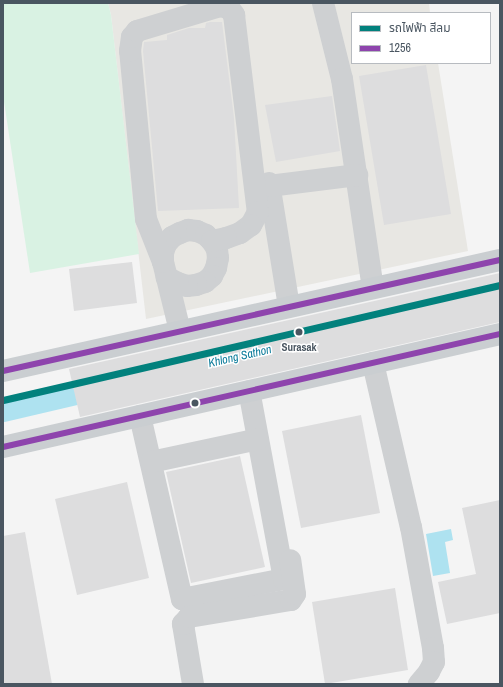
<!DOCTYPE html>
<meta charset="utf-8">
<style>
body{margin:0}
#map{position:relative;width:503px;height:687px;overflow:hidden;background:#f4f4f4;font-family:"Archivo Narrow","Noto Sans Thai",sans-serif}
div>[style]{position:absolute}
.commercial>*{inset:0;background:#e8e7e3}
.green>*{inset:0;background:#d9f2e3}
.water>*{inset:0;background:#aee2f0}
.canal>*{height:21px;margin:-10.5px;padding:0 10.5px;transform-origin:10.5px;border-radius:10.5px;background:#aee2f0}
.building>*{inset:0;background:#ddddde}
.minor>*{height:22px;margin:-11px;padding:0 11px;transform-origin:11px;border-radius:11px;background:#ced0d2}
.major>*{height:22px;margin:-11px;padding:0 11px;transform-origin:11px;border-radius:11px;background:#caced1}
.bus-1>*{height:6px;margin:-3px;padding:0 3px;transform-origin:3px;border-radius:3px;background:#8e44ad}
.metro-1>*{height:7px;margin:-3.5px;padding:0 3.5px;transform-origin:3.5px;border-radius:3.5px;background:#02817d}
.dots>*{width:11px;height:11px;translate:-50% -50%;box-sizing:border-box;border:2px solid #fff;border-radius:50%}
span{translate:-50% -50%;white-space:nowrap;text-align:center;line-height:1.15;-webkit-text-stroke:3px #fff;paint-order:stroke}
.stop-label{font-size:11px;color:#4a5661;font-weight:700}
.water-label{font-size:12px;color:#0c7c9b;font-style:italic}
.frame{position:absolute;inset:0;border:4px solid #4a5661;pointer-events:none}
.legend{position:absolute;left:351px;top:12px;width:140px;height:52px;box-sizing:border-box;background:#fff;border:1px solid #b7bbc0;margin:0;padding:5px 7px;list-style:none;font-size:12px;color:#4a5661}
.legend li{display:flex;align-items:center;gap:8px;height:20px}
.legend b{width:20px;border:1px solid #b7bbc0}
</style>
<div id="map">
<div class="commercial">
<div style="clip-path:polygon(108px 3px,429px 3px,430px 13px,352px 13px,352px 63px,438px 63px,468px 251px,146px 319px,111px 15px)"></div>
</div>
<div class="green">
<div style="clip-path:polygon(3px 3px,108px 3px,111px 15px,139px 254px,30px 273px,3px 95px)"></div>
</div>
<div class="water">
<div style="clip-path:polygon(451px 529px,453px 540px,445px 542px,450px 573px,433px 576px,426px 534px)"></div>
</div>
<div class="canal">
<div style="left:3px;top:411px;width:102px;rotate:-13.1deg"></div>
</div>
<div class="building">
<div style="clip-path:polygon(210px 22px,222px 22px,234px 118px,239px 208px,158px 211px,143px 51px,144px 42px,167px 40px,167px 35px,189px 28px,205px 28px,206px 23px)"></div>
<div style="clip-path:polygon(426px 65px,451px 214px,384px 225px,359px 76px)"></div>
<div style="clip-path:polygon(332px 96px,340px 151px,276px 162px,265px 105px)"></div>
<div style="clip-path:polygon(132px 262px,137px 303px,74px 311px,69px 269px)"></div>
<div style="clip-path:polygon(500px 273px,500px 322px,80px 417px,69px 369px)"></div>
<div style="clip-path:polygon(361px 415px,380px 513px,301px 528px,282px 431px)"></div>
<div style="clip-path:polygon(240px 456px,265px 567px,191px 583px,166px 472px)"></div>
<div style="clip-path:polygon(127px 482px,149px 578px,77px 595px,55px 499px)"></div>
<div style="clip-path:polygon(500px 500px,500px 613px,447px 624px,438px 582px,476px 574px,462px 508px)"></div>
<div style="clip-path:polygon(25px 532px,52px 684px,4px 684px,3px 536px)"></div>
<div style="clip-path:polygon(395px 588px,408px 670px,325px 684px,312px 602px)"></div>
</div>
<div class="minor">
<div style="left:323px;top:3px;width:78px;rotate:76deg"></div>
<div style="left:342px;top:79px;width:211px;rotate:81.6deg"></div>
<div style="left:269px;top:183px;width:125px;rotate:80.8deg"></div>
<div style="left:269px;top:186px;width:89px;rotate:-7.1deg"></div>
<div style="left:163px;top:262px;width:9px;rotate:-90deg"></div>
<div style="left:163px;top:253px;width:9px;rotate:-72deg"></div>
<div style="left:166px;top:244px;width:9px;rotate:-49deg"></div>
<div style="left:172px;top:237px;width:9px;rotate:-27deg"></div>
<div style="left:180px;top:233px;width:9px;rotate:-21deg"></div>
<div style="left:188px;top:230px;width:9px;rotate:6deg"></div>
<div style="left:197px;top:231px;width:10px;rotate:24deg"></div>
<div style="left:206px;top:235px;width:8px;rotate:45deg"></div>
<div style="left:212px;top:241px;width:9px;rotate:58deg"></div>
<div style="left:217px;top:249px;width:9px;rotate:84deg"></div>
<div style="left:218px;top:258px;width:10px;rotate:101deg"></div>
<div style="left:216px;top:268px;width:9px;rotate:117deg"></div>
<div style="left:212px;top:276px;width:9px;rotate:139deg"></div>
<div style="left:205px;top:282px;width:9px;rotate:162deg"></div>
<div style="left:196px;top:285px;width:9px;rotate:174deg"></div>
<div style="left:187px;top:286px;width:9px;rotate:-162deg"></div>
<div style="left:178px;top:283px;width:13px;rotate:-153deg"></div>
<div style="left:180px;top:331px;width:71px;rotate:-103.8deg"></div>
<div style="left:163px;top:262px;width:46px;rotate:-111.6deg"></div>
<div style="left:146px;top:219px;width:169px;rotate:-95.4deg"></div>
<div style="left:130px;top:51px;width:14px;rotate:-82deg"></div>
<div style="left:132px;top:37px;width:8px;rotate:-50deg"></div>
<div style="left:137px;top:31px;width:87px;rotate:-16.8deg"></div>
<div style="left:220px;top:6px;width:9px;rotate:13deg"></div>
<div style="left:229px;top:8px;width:9px;rotate:54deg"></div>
<div style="left:234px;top:15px;width:198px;rotate:83.1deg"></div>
<div style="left:258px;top:212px;width:15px;rotate:118deg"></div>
<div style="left:251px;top:225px;width:14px;rotate:144deg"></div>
<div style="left:240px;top:233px;width:15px;rotate:160deg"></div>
<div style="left:226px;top:238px;width:14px;rotate:168deg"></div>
<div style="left:373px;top:363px;width:168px;rotate:77deg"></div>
<div style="left:411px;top:527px;width:123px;rotate:79.7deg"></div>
<div style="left:433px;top:648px;width:14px;rotate:86deg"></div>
<div style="left:434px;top:662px;width:11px;rotate:117deg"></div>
<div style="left:429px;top:672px;width:16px;rotate:130deg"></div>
<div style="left:140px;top:416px;width:188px;rotate:77.1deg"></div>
<div style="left:182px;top:599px;width:104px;rotate:-11.1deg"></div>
<div style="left:284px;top:579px;width:191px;rotate:-100.5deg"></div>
<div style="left:151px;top:462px;width:109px;rotate:-12.1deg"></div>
<div style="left:193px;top:684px;width:61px;rotate:-99.5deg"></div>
<div style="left:183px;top:624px;width:9px;rotate:-49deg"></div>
<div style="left:189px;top:617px;width:103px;rotate:-9.5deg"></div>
<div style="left:291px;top:600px;width:7px;rotate:-56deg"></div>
<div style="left:295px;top:594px;width:34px;rotate:-98deg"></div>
</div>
<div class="major">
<div style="left:3px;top:371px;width:509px;rotate:-12.59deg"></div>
<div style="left:3px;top:447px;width:510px;rotate:-12.81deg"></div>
</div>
<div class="bus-1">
<div style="left:3px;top:371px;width:509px;rotate:-12.59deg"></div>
<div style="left:3px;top:447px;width:510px;rotate:-12.81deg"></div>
</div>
<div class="metro-1">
<div style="left:3px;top:400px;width:510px;rotate:-13.03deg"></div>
</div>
<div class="dots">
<div style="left:299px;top:332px;background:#4a5661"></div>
<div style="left:195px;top:403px;background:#4a5661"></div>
</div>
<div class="stop-label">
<span style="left:299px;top:347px">Surasak</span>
</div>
<div class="water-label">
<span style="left:240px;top:357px;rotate:-13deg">Khlong Sathon</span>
</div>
<div class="frame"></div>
<ul class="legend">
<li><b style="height:5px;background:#02817d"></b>รถไฟฟ้า สีลม</li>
<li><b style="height:5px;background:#8e44ad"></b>1256</li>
</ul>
</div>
